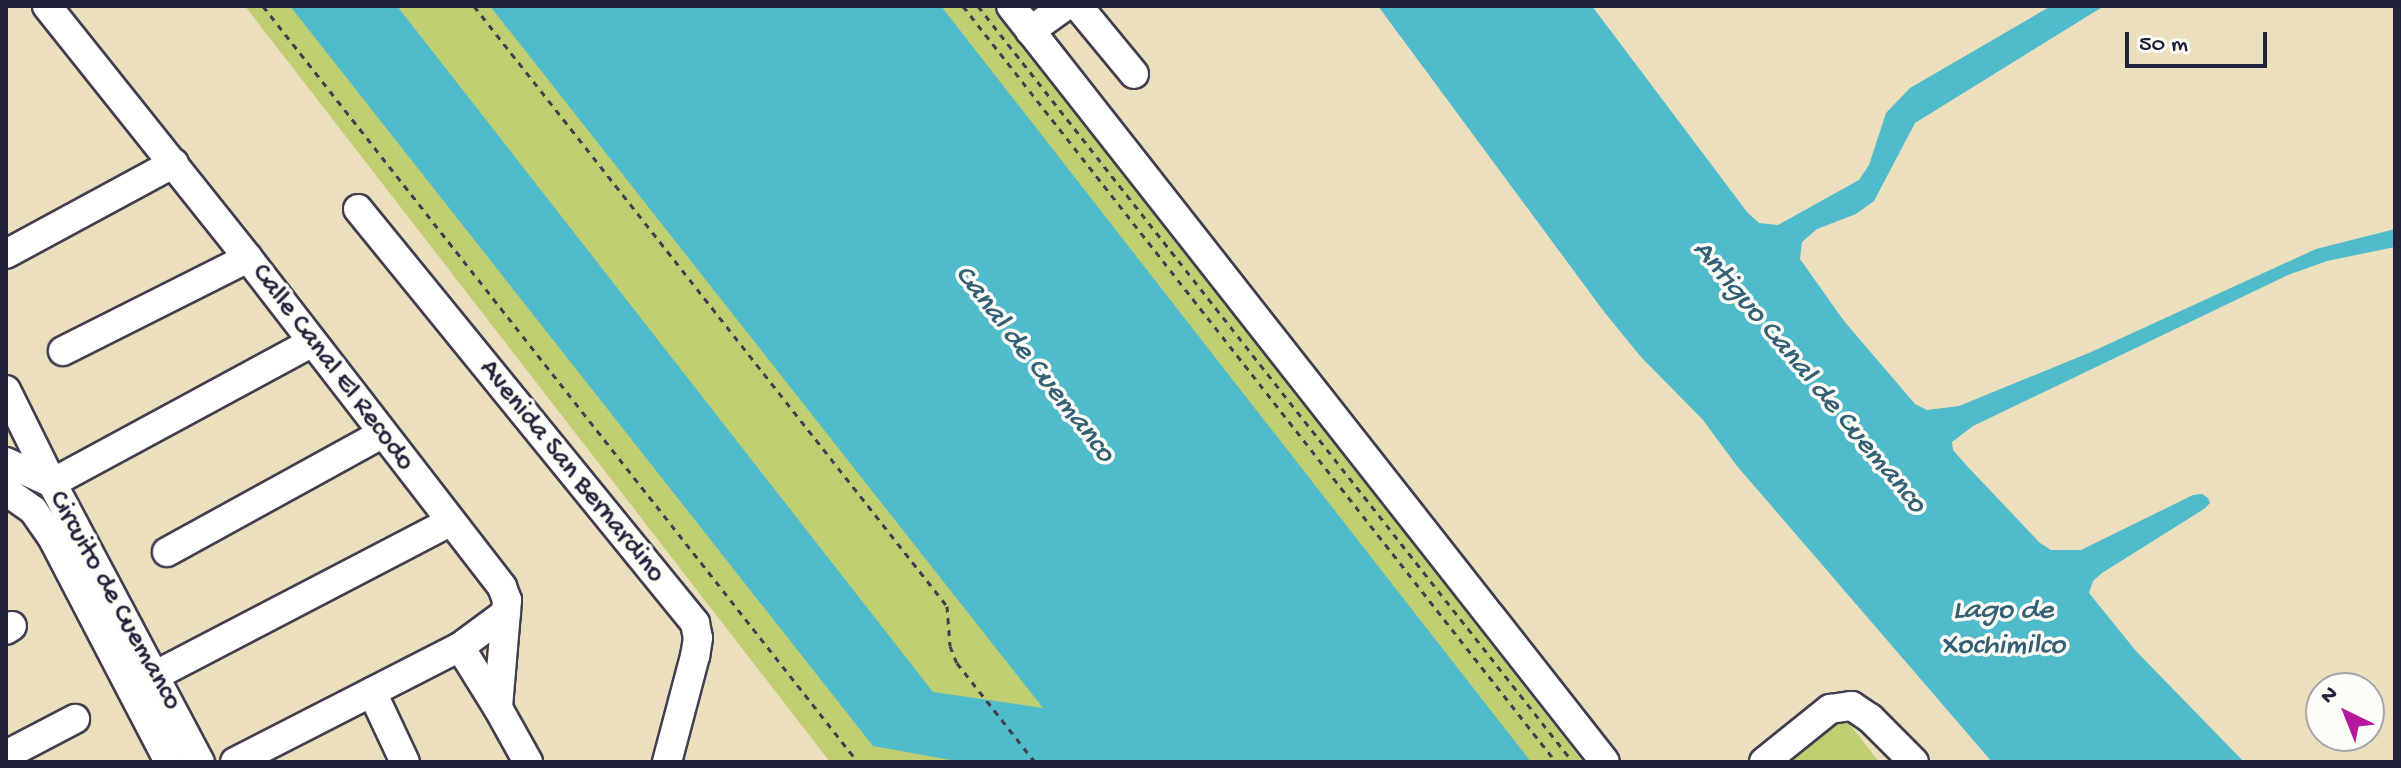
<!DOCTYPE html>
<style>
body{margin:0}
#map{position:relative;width:2401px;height:768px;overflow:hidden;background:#ecdfbe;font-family:"Gochi Hand",sans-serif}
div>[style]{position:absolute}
.green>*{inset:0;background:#bece71}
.water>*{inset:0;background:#50bccb}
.path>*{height:3px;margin-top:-1.5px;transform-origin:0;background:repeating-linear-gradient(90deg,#403e4f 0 6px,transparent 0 12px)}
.roads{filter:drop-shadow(2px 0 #403e4f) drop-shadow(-2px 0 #403e4f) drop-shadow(0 2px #403e4f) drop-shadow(0 -2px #403e4f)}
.minor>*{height:28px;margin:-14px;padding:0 14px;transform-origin:14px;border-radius:14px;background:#fff}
span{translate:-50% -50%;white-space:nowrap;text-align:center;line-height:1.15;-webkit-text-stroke:7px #fdfcf7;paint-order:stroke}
.street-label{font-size:28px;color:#22223b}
.water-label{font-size:30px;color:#346075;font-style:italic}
.frame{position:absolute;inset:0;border:8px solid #22223b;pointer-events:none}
.north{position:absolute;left:2305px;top:672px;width:80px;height:80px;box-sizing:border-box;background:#fdfcf7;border:2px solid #a5a5ac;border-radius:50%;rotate:317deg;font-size:22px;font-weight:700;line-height:32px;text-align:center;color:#22223b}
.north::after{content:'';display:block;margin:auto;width:28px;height:36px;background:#b5179e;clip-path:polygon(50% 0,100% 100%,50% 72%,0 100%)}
.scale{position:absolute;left:2125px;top:32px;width:142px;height:36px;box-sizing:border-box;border:4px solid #22223b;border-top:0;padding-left:10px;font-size:24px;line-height:28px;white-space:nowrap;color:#22223b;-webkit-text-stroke:6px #fdfcf7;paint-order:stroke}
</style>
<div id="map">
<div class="green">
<div style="clip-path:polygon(245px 6px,993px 6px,1583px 762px,830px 762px)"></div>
<div style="clip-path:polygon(1839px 710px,1879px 762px,1772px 762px)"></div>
</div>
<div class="water">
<div style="clip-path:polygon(290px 6px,397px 6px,933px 692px,1043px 708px,490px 6px,941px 6px,1531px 762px,962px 762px,873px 746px)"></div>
<div style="clip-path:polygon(1378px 6px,1592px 6px,1747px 212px,1759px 223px,1778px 225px,1859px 180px,1869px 165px,1886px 113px,1910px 88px,2051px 6px,2104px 6px,1915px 123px,1874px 201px,1856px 214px,1817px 229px,1802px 242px,1800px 259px,1844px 321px,1915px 404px,1927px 410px,1959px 406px,2091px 352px,2316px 249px,2395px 229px,2395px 247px,2327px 261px,2288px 275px,1973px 426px,1952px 442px,1953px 450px,1968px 467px,2040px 543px,2051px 550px,2081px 550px,2193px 495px,2202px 494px,2208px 498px,2210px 503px,2204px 509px,2102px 573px,2093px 581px,2089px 593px,2136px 651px,2244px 762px,1992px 762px,1737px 466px,1703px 420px,1641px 357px,1605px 313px)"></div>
</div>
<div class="path">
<div style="left:263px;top:6px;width:962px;rotate:51.8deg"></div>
<div style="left:474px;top:6px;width:764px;rotate:51.75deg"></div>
<div style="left:947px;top:606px;width:40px;rotate:85.7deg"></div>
<div style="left:950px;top:646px;width:18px;rotate:68deg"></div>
<div style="left:957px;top:663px;width:126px;rotate:51.8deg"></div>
<div style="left:963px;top:6px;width:961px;rotate:51.89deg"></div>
<div style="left:978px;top:6px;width:962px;rotate:51.8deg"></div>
</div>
<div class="roads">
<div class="minor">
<div style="left:47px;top:6px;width:322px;rotate:51.4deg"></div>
<div style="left:248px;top:258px;width:416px;rotate:52.3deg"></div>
<div style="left:502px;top:587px;width:14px;rotate:69deg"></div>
<div style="left:507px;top:600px;width:108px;rotate:94.8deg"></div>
<div style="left:498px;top:708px;width:62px;rotate:60.9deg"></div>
<div style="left:1011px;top:6px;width:961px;rotate:51.84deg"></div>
<div style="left:1078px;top:6px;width:88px;rotate:50.5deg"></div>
<div style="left:1030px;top:31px;width:43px;rotate:-35.5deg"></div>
<div style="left:358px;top:209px;width:534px;rotate:50.85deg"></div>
<div style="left:695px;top:623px;width:15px;rotate:79deg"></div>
<div style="left:698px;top:638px;width:18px;rotate:99deg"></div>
<div style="left:695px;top:656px;width:110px;rotate:104.8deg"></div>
<div style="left:6px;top:254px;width:191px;rotate:-28.4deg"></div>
<div style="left:63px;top:351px;width:207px;rotate:-26.7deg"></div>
<div style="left:6px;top:390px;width:104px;rotate:63.7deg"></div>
<div style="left:52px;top:483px;width:294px;rotate:-28.4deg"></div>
<div style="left:6px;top:462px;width:51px;rotate:24.5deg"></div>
<div style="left:52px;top:483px;width:316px;rotate:62.1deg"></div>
<div style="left:6px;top:491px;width:33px;rotate:35deg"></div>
<div style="left:33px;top:510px;width:33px;rotate:55deg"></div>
<div style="left:52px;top:537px;width:254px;rotate:62.5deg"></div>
<div style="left:167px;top:552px;width:245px;rotate:-28.8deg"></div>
<div style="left:6px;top:630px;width:7px;rotate:-34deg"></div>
<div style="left:460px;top:647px;width:72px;rotate:58.1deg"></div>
<div style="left:156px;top:675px;width:331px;rotate:-27.5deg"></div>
<div style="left:372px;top:692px;width:77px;rotate:64.8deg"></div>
<div style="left:6px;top:755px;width:78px;rotate:-27.6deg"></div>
<div style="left:235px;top:762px;width:253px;rotate:-27.1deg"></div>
<div style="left:460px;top:647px;width:57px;rotate:-36.5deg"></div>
<div style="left:1764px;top:762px;width:85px;rotate:-38.8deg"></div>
<div style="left:1830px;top:709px;width:22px;rotate:-8deg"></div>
<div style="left:1852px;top:706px;width:22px;rotate:34deg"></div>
<div style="left:1870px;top:718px;width:62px;rotate:45deg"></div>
</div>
</div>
<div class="street-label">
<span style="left:332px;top:368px;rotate:53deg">Calle Canal El Recodo</span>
<span style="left:571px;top:472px;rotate:51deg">Avenida San Bernardino</span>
<span style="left:114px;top:601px;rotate:61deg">Circuito de Cuemanco</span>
</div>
<div class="water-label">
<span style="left:1033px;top:365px;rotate:52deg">Canal de Cuemanco</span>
<span style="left:1808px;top:378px;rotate:50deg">Antiguo Canal de Cuemanco</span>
<span style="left:2003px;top:629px">Lago de<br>Xochimilco</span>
</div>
<div class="frame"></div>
<div class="north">N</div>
<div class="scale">50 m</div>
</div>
